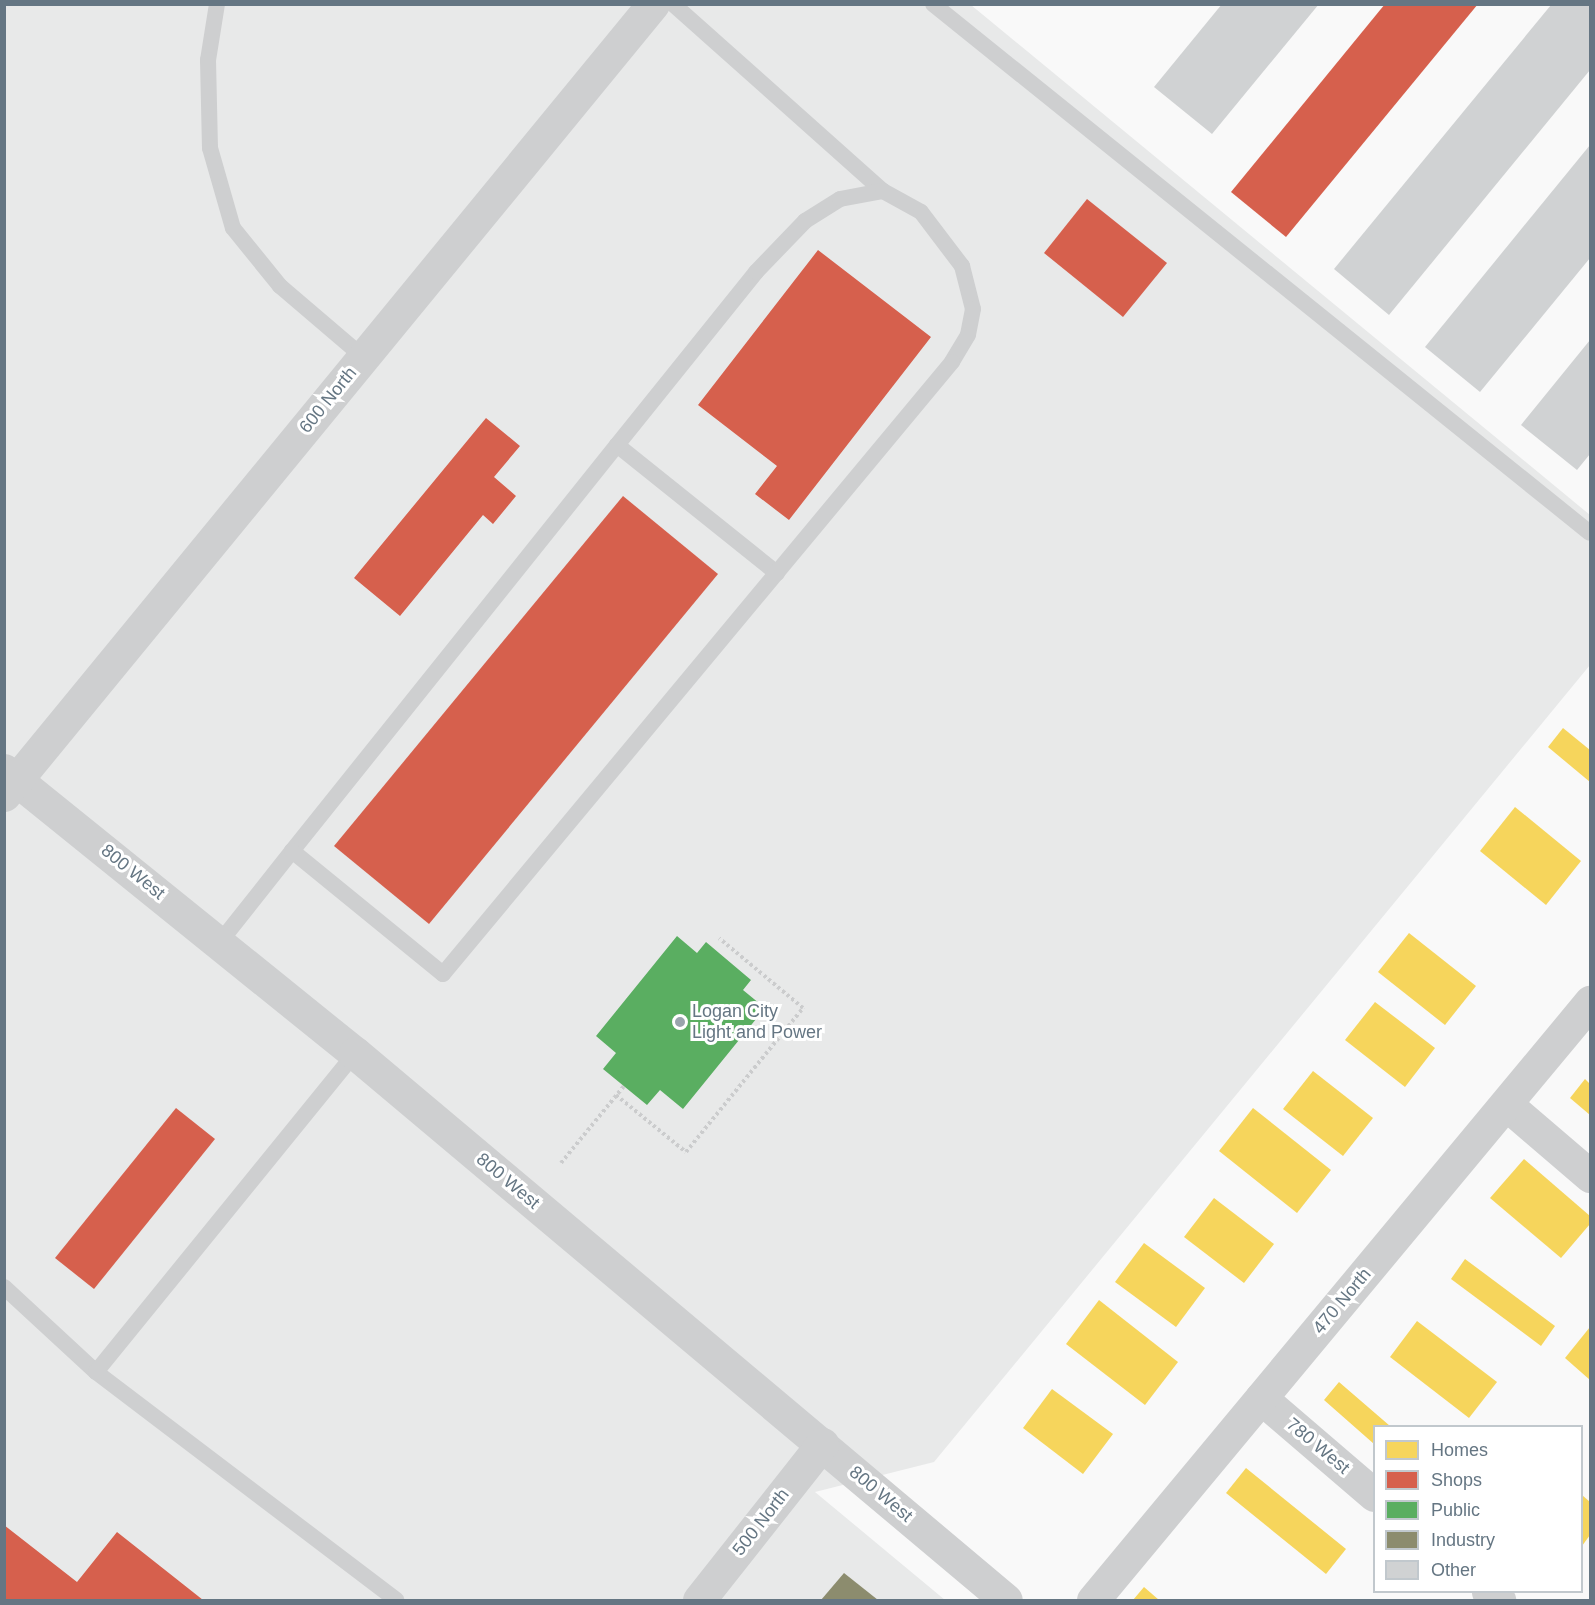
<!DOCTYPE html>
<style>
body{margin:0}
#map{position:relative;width:1595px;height:1605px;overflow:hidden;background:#f9f9f9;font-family:Helvetica,sans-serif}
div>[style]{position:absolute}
.built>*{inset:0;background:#e8e9e9}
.homes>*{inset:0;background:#f6d55c}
.shops>*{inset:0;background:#d6604d}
.public>*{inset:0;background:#5aae61}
.industry>*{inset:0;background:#8c8c6e}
.building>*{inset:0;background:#d0d2d3}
.path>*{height:4px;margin-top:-2px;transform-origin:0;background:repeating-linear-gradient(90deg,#cbcccd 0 3px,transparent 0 6px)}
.service>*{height:16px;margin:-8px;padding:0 8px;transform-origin:8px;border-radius:8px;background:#cecfd0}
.minor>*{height:33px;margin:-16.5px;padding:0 16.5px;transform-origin:16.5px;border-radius:16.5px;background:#cecfd0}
.dots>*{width:16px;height:16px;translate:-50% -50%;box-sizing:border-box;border:3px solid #fff;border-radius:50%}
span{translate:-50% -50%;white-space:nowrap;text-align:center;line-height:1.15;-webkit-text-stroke:6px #fff;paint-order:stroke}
.street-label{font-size:18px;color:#657683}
.poi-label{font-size:18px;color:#657683}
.left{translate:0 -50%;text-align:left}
.frame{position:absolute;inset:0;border:6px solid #657683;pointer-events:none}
.legend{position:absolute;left:1373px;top:1425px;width:210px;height:168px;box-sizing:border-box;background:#fff;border:2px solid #c1c8cd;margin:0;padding:8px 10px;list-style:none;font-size:18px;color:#657683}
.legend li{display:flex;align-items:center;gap:12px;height:30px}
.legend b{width:30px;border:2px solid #c1c8cd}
</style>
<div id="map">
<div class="built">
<div style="clip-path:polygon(5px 5px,971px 5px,1590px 515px,1590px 665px,934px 1462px,815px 1492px,945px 1600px,5px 1600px)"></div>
</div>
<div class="homes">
<div style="clip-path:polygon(1563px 728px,1590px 750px,1590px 782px,1548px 747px)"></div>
<div style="clip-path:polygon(1515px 807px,1581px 861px,1546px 905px,1480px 851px)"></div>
<div style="clip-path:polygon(1409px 933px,1476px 986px,1445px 1025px,1378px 972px)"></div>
<div style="clip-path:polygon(1375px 1002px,1435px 1048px,1405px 1087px,1345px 1040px)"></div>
<div style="clip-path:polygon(1313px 1071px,1373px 1118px,1343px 1156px,1283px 1109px)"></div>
<div style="clip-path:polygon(1585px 1079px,1590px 1084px,1590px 1115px,1570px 1098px)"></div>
<div style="clip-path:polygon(1253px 1108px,1331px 1170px,1297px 1213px,1219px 1151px)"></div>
<div style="clip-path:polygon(1524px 1159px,1590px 1216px,1590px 1224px,1561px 1258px,1490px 1198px)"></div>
<div style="clip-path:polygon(1214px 1198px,1274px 1244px,1244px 1283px,1184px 1237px)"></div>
<div style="clip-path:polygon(1144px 1243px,1205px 1288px,1176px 1327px,1115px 1282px)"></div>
<div style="clip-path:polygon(1465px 1259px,1555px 1326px,1541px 1346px,1451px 1279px)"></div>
<div style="clip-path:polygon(1099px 1300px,1178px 1362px,1145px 1405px,1066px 1344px)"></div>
<div style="clip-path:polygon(1417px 1321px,1497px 1382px,1469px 1418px,1390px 1357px)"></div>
<div style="clip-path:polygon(1590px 1327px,1590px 1380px,1565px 1358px)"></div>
<div style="clip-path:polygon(1339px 1382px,1390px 1426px,1374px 1426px,1374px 1444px,1324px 1400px)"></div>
<div style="clip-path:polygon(1052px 1389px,1113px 1434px,1083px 1474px,1023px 1428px)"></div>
<div style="clip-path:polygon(1246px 1468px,1346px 1549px,1326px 1574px,1226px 1493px)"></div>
<div style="clip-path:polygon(1582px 1495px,1590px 1502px,1590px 1535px,1582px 1546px)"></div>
<div style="clip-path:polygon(1144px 1587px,1159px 1600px,1133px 1600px)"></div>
</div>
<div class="shops">
<div style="clip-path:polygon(1385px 4px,1478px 4px,1286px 237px,1231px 192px)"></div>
<div style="clip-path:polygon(1087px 199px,1167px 263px,1123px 317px,1044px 253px)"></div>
<div style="clip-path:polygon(818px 250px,931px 337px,789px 520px,755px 494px,777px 466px,698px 405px)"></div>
<div style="clip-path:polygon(486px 418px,520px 446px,494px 477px,516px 496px,493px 524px,483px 515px,400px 616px,354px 578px)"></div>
<div style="clip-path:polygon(623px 496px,718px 574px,429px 924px,334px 846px)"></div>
<div style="clip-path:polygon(176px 1108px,215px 1139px,94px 1289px,55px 1258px)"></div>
<div style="clip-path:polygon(4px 1525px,77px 1582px,117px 1532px,203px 1600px,4px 1600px)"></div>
</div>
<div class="public">
<div style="clip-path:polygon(677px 936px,697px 953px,706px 942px,751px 980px,743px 990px,765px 1008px,683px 1109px,660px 1090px,647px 1105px,603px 1069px,616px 1053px,596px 1036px)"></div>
</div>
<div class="industry">
<div style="clip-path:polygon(844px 1573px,878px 1600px,821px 1600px)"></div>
</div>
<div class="building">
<div style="clip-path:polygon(1222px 4px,1319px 4px,1212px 134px,1154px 87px)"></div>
<div style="clip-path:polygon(1551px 5px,1590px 5px,1590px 70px,1389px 315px,1334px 269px)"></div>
<div style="clip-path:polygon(1590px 145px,1590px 258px,1480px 392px,1425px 347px)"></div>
<div style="clip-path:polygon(1590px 340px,1590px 454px,1577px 470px,1521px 425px)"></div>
</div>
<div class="path">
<div style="left:616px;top:1095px;width:90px;rotate:39.2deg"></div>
<div style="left:686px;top:1152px;width:186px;rotate:-50.9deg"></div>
<div style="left:803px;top:1008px;width:109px;rotate:-140.2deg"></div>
<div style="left:561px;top:1163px;width:99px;rotate:-50.7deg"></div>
</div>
<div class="service">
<div style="left:217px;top:4px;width:57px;rotate:99.1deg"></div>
<div style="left:208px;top:60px;width:88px;rotate:88.7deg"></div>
<div style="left:210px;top:148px;width:83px;rotate:74deg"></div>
<div style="left:233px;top:228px;width:75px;rotate:51deg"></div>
<div style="left:280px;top:286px;width:109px;rotate:40.5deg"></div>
<div style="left:673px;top:4px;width:281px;rotate:41.7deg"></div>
<div style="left:933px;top:4px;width:843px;rotate:38.84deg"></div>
<div style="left:617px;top:445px;width:205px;rotate:38.7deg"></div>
<div style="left:220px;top:942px;width:116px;rotate:-51.6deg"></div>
<div style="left:292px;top:851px;width:520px;rotate:-51.32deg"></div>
<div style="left:617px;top:445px;width:222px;rotate:-51.2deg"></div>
<div style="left:756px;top:272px;width:71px;rotate:-46.1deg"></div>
<div style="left:805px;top:221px;width:41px;rotate:-32.2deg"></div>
<div style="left:840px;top:199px;width:44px;rotate:-10.5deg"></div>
<div style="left:883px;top:191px;width:43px;rotate:28.9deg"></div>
<div style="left:921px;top:212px;width:68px;rotate:52.8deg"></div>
<div style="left:962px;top:266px;width:44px;rotate:75.7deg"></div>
<div style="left:973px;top:309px;width:26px;rotate:101deg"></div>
<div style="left:968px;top:335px;width:31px;rotate:121deg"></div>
<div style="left:952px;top:362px;width:796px;rotate:129.75deg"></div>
<div style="left:443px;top:974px;width:195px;rotate:-140.8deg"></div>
<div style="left:4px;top:1287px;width:125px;rotate:42.7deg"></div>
<div style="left:96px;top:1372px;width:377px;rotate:37.2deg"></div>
<div style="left:96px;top:1372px;width:411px;rotate:-50.9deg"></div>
</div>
<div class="minor">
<div style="left:4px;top:770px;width:451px;rotate:38.9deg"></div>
<div style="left:355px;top:1053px;width:850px;rotate:40.04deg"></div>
<div style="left:4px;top:795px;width:1023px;rotate:-50.63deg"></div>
<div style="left:1506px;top:1104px;width:111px;rotate:40.6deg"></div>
<div style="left:1261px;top:1398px;width:149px;rotate:40.6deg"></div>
<div style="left:1488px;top:1592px;width:14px;rotate:36deg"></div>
<div style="left:699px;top:1600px;width:199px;rotate:-51.7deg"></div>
<div style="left:1093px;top:1600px;width:778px;rotate:-50.27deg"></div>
</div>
<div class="dots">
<div style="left:680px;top:1022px;background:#99a4ac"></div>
</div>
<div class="street-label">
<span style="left:328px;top:400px;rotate:-51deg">600 North</span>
<span style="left:133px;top:872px;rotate:39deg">800 West</span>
<span style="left:508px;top:1181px;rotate:40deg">800 West</span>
<span style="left:1342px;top:1301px;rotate:-50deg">470 North</span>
<span style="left:1318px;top:1446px;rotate:40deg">780 West</span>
<span style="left:881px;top:1494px;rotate:40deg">800 West</span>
<span style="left:761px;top:1522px;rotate:-52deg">500 North</span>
</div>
<div class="poi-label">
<span class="left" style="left:692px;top:1022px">Logan City<br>Light and Power</span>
</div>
<div class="frame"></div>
<ul class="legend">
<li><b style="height:16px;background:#f6d55c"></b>Homes</li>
<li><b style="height:16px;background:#d6604d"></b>Shops</li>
<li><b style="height:16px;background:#5aae61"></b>Public</li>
<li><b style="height:16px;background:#8c8c6e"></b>Industry</li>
<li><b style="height:16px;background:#d0d2d3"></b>Other</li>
</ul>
</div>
